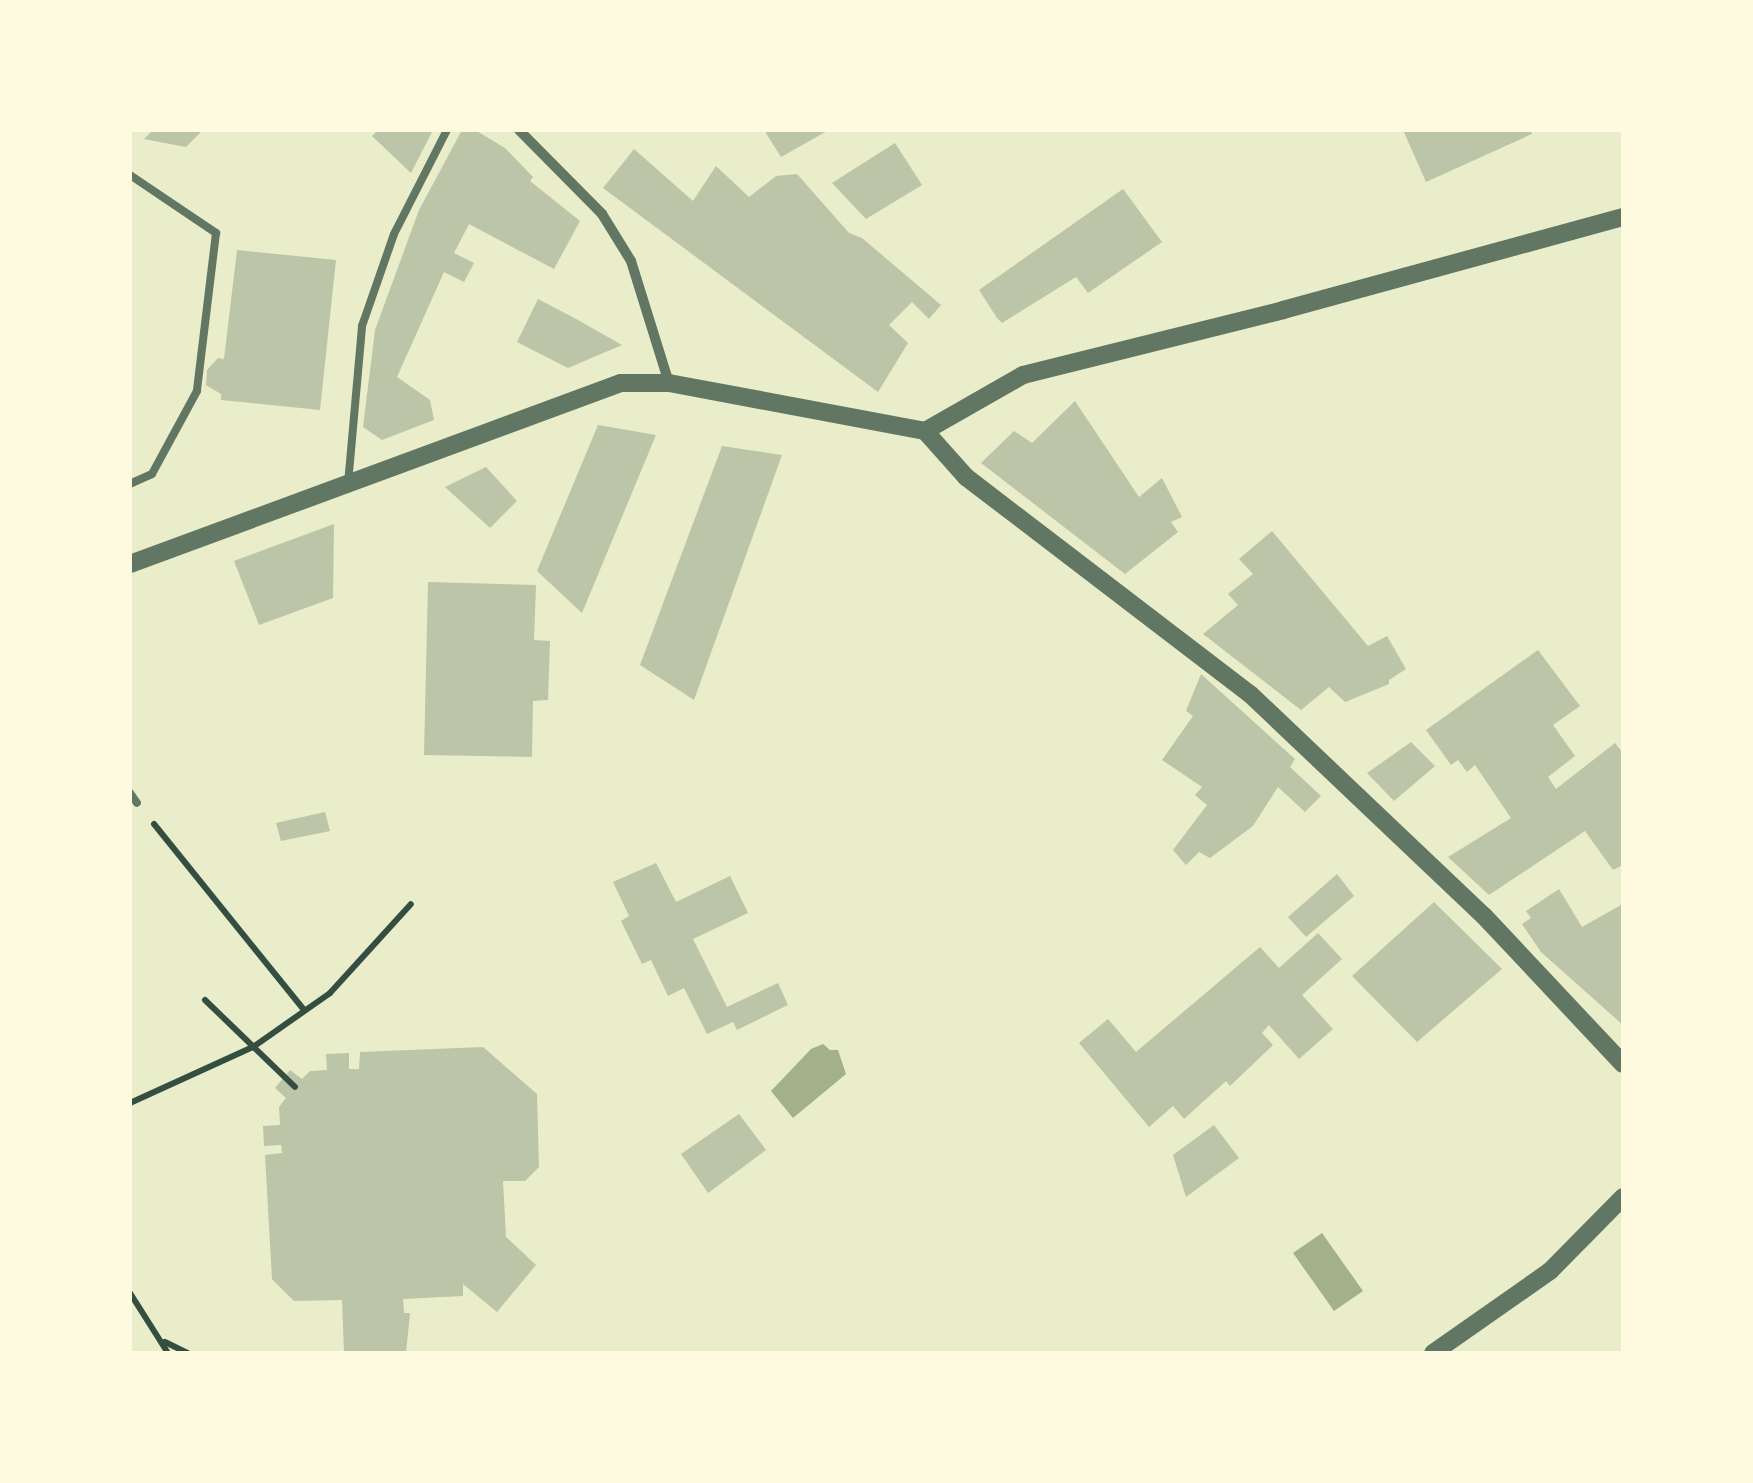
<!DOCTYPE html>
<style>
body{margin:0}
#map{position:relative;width:1753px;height:1483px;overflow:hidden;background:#e9edc9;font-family:Barlow,sans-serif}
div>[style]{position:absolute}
.water>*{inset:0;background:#a3b18a}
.building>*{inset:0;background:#bcc5a7}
.path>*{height:6px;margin:-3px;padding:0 3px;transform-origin:3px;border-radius:3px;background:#344e41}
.service>*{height:8px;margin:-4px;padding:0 4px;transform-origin:4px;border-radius:4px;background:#617663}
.minor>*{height:10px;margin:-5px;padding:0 5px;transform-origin:5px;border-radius:5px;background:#617663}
.tertiary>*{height:18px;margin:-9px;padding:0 9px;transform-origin:9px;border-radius:9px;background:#617663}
span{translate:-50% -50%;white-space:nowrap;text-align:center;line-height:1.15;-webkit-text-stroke:10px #fefae0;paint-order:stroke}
.frame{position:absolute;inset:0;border:132px solid #fefae0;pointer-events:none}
</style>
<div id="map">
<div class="water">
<div style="clip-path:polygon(823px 1044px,830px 1050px,838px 1050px,846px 1074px,793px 1118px,771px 1091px,811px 1049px)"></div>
<div style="clip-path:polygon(1322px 1233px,1363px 1291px,1334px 1311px,1293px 1253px)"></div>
</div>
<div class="building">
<div style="clip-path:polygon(153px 130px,203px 130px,186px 147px,144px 139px)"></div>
<div style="clip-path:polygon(378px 130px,433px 130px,411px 173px,372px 136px)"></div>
<div style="clip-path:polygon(462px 130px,475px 130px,505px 148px,533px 177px,530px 181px,580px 221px,554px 269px,469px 224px,454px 253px,474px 263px,464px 282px,444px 272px,397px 377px,430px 400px,434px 420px,382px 440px,363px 427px,375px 330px,419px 210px)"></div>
<div style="clip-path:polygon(764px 130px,829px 130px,781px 157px)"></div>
<div style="clip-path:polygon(1403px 130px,1530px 130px,1532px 134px,1426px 182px)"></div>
<div style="clip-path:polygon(895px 143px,922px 185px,866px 219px,832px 183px)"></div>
<div style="clip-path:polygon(634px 149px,693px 201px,716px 166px,749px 197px,776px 176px,797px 174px,849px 233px,862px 238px,941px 305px,929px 319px,912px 302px,889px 325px,908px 343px,878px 392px,603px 188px)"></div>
<div style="clip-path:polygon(1123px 189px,1162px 242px,1088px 293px,1076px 277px,1002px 323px,997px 318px,979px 290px)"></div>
<div style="clip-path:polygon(237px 250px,336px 260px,320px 410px,221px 400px,221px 394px,206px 385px,207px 370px,218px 358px,224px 359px)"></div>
<div style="clip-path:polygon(538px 299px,578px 320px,622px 345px,568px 368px,517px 342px)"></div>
<div style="clip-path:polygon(1075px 401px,1139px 497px,1162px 478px,1182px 517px,1171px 522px,1178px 532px,1125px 574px,981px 463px,1014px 431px,1032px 443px)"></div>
<div style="clip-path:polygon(598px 425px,656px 435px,582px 613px,537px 571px)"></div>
<div style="clip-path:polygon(722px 446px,782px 455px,694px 700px,640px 665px)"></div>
<div style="clip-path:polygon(486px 467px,517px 501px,490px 528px,445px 487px)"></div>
<div style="clip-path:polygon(334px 524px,333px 598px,259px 625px,234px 561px)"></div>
<div style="clip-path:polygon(1272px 531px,1368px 646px,1387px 636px,1406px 669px,1389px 680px,1389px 684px,1345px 702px,1329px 687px,1301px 710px,1203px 634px,1238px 605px,1228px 594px,1253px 574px,1239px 559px)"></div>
<div style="clip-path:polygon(428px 582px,536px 585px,534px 640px,550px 641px,548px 700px,533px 701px,532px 757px,424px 755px)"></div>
<div style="clip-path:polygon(1538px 650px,1580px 706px,1553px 725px,1575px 756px,1548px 777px,1556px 789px,1615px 743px,1623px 753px,1623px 865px,1613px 870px,1585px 831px,1489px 895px,1448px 857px,1511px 818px,1475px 765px,1467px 772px,1458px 760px,1451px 765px,1426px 730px)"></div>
<div style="clip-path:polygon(1201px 674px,1295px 759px,1290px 767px,1321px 796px,1305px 812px,1278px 787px,1253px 826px,1210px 858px,1199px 852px,1186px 865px,1173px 850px,1207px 805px,1195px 795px,1202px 787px,1162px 760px,1193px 716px,1186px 711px)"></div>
<div style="clip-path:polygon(1411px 742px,1435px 766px,1394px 801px,1367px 773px)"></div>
<div style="clip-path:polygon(325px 812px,330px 831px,281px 841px,276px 823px)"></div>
<div style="clip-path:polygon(656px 863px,676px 902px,730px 876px,748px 913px,693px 939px,727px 1007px,778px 983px,788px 1005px,737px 1030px,733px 1022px,707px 1034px,684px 988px,668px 996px,651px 960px,642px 964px,621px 921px,629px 916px,613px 882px)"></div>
<div style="clip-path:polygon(1337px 874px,1354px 896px,1306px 937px,1288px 917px)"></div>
<div style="clip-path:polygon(1559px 889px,1582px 927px,1621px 905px,1623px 909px,1623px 1025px,1541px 952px,1522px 924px,1531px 918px,1526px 911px)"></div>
<div style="clip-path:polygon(1434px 902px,1502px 969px,1417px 1042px,1352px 976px)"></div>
<div style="clip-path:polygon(1318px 933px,1342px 959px,1302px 995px,1333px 1029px,1299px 1059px,1269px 1025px,1262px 1033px,1273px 1045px,1230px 1086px,1226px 1081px,1184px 1119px,1173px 1106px,1149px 1127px,1079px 1043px,1108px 1019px,1136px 1052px,1260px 947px,1279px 968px)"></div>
<div style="clip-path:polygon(483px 1047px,537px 1094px,539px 1167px,525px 1181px,503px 1181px,506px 1237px,536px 1265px,497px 1312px,463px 1284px,463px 1296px,403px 1299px,404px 1313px,410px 1313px,406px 1353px,344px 1353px,342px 1300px,294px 1301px,272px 1279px,265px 1155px,282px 1153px,281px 1145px,264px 1146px,263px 1126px,280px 1125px,279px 1107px,286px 1098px,275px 1088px,290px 1070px,302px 1079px,310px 1071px,327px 1070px,326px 1054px,349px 1053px,349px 1069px,359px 1069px,360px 1052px)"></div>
<div style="clip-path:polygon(739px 1114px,766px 1150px,708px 1193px,681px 1154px)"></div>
<div style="clip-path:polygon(1214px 1125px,1239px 1158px,1186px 1197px,1173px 1155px)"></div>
</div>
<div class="path">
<div style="left:154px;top:824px;width:239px;rotate:51.1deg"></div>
<div style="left:205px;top:1000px;width:125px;rotate:44deg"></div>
<div style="left:130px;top:1103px;width:135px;rotate:-24.5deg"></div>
<div style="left:253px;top:1047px;width:94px;rotate:-35deg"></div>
<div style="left:330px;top:993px;width:120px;rotate:-47.7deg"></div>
<div style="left:130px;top:1293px;width:71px;rotate:57.7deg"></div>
<div style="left:165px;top:1342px;width:25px;rotate:26deg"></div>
</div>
<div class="service">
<div style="left:130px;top:175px;width:104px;rotate:34deg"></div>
<div style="left:216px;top:233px;width:159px;rotate:96.9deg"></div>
<div style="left:197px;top:391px;width:94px;rotate:118.5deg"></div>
<div style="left:152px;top:474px;width:24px;rotate:156deg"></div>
<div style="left:348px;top:484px;width:159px;rotate:-84.9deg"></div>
<div style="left:362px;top:326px;width:97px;rotate:-70.8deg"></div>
<div style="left:394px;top:234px;width:117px;rotate:-63deg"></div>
<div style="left:130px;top:793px;width:12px;rotate:55deg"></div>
</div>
<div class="minor">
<div style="left:519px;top:130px;width:118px;rotate:45.3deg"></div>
<div style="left:602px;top:214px;width:55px;rotate:58.3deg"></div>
<div style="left:631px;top:261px;width:128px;rotate:72.7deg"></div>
</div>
<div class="tertiary">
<div style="left:925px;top:431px;width:62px;rotate:48.3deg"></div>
<div style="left:966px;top:477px;width:359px;rotate:37.4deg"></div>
<div style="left:1251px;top:695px;width:321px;rotate:43.5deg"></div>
<div style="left:1484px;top:916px;width:203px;rotate:46.8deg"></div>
<div style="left:925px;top:431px;width:113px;rotate:-29.7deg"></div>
<div style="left:1023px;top:375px;width:268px;rotate:-14deg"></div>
<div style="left:1283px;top:310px;width:352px;rotate:-15.3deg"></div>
<div style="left:130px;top:564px;width:523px;rotate:-20.24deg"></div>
<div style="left:621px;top:383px;width:48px"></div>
<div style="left:669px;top:383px;width:260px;rotate:10.6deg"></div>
<div style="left:1433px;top:1353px;width:143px;rotate:-35deg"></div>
<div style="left:1550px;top:1271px;width:104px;rotate:-45.4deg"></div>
</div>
<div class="frame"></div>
</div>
